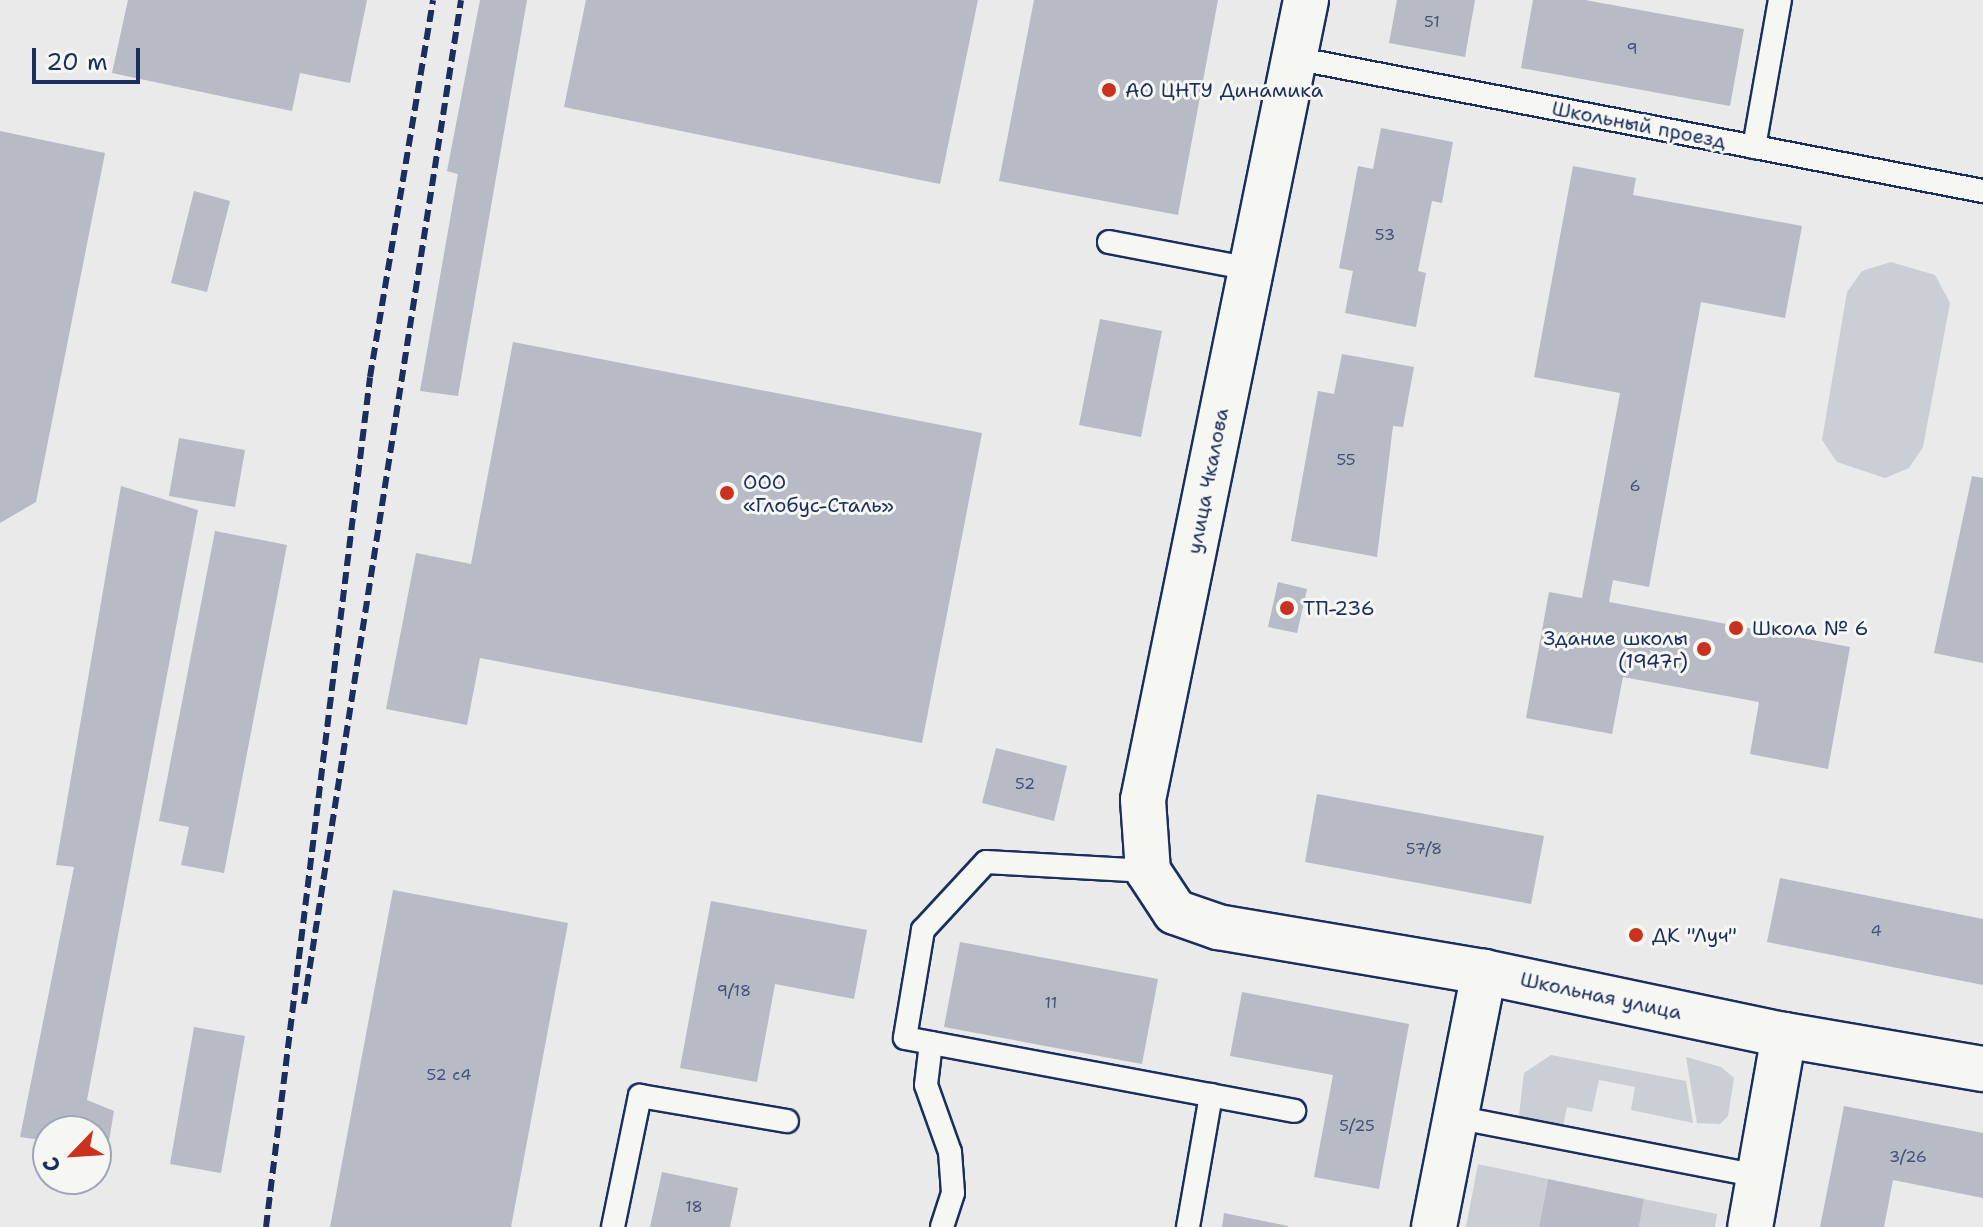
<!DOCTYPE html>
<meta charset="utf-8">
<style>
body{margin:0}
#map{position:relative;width:1983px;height:1227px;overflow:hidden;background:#e9eae9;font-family:"Shantell Sans",sans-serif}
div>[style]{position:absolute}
.green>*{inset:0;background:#caced5}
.building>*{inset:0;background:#b6bbc6}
.roads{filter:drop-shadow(2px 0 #1b2f5e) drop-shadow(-2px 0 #1b2f5e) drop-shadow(0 2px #1b2f5e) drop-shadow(0 -2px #1b2f5e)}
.lane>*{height:22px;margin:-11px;padding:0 11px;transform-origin:11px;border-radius:11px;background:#f6f6f2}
.street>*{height:44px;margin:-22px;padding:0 22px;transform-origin:22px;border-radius:22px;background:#f6f6f2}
.secondary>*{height:44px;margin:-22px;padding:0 22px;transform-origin:22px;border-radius:22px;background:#f6f6f2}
.rail>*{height:6px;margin-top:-3px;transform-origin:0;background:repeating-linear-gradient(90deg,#1b2f5e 0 12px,transparent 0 18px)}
.dots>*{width:22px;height:22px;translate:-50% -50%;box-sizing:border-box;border:4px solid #f6f6f2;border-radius:50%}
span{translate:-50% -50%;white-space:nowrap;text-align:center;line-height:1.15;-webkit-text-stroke:6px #f6f6f2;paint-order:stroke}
.number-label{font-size:16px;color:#425278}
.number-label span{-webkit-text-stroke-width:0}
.poi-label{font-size:20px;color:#1b2f5e}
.left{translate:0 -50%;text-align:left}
.right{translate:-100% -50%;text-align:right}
.street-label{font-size:20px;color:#1b2f5e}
.north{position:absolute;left:32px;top:1115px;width:80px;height:80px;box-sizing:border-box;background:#f6f6f2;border:2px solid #9ea6b7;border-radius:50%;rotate:245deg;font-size:22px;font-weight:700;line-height:32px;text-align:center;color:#1b2f5e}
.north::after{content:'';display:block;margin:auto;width:28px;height:36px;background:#c8321e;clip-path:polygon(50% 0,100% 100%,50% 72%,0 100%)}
.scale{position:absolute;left:32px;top:48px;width:108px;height:36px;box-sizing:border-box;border:4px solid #1b2f5e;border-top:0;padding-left:10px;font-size:24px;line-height:28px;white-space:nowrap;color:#1b2f5e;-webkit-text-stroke:6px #f6f6f2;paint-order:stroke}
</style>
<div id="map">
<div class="green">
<div style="clip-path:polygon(1891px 262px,1935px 275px,1950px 303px,1923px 447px,1909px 468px,1885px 478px,1837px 462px,1822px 440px,1847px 292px,1862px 271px)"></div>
<div style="clip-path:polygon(1551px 1055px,1686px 1081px,1693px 1123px,1631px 1110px,1635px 1087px,1599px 1080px,1592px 1112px,1567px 1107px,1560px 1141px,1517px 1132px,1524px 1073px)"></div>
<div style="clip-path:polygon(1686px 1057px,1721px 1067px,1734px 1078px,1728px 1116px,1720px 1124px,1697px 1123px)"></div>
<div style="clip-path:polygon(1478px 1164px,1548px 1179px,1539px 1227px,1466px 1227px)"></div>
<div style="clip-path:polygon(1644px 1199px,1717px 1214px,1715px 1227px,1639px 1227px)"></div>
</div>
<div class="building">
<div style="clip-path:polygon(128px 0,367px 0,350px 83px,300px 73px,292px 111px,112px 73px)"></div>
<div style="clip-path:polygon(480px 0,527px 0,458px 396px,420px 391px,458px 174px,447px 171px)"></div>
<div style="clip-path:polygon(586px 0,978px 0,940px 184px,564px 107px)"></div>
<div style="clip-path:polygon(1034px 0,1218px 0,1178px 215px,999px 181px)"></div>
<div style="clip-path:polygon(1397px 0,1475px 0,1465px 57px,1389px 43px)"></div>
<div style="clip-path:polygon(1533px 0,1585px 0,1744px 29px,1730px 106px,1521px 68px)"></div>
<div style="clip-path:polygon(1381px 128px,1453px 142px,1442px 203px,1432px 201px,1418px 271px,1426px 273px,1416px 327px,1345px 313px,1353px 271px,1339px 268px,1358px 166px,1373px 169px)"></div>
<div style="clip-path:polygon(0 131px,105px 153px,36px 502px,0 523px)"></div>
<div style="clip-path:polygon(1573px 166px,1636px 178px,1633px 195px,1802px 226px,1785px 318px,1701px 302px,1649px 587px,1613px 580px,1609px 602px,1850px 647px,1828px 769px,1750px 754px,1759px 702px,1623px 677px,1612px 734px,1526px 718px,1549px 592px,1582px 598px,1620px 393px,1534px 377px)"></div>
<div style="clip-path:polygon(194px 191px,230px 201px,207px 292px,171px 283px)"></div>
<div style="clip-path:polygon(1100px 319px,1162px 331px,1141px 437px,1079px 425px)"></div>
<div style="clip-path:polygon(513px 342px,982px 433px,922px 743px,480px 658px,467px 725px,386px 709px,416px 553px,471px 564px)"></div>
<div style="clip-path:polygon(1342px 354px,1414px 367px,1403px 427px,1393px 426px,1377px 557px,1291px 541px,1318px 391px,1334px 394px)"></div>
<div style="clip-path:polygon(179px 438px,245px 450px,235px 507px,169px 496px)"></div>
<div style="clip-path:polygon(1972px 476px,1983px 478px,1983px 663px,1934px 653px)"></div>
<div style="clip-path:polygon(121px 486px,198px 510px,87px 1100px,114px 1111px,106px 1159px,96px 1158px,96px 1131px,48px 1131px,48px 1141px,20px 1137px,74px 867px,56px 865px)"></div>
<div style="clip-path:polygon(215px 531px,287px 545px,224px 873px,181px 865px,189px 827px,159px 821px)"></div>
<div style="clip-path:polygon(1278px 582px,1307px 589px,1297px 633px,1268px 627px)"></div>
<div style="clip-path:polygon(996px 748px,1067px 766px,1054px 821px,982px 803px)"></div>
<div style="clip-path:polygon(1317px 794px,1544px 836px,1531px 904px,1305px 862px)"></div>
<div style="clip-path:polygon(1780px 878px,1983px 919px,1983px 985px,1767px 942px)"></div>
<div style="clip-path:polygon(393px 890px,568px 923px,511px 1227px,330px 1227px)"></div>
<div style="clip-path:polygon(711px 901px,867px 930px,854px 999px,775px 984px,757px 1082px,680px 1068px)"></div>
<div style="clip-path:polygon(960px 942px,1158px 979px,1142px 1064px,944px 1027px)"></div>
<div style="clip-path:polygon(1242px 992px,1409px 1024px,1379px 1189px,1314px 1177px,1333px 1075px,1230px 1056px)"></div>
<div style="clip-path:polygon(194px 1027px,245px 1036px,221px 1173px,170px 1164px)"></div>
<div style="clip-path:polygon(1844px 1106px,1983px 1133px,1983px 1198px,1893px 1180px,1884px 1227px,1820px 1227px)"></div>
<div style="clip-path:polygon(662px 1172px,738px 1188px,730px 1227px,650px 1227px)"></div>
<div style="clip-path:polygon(1548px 1179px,1644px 1199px,1639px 1227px,1539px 1227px)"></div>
<div style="clip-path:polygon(1224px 1213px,1288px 1226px,1288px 1227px,1222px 1227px)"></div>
</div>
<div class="roads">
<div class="lane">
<div style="left:1294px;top:58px;width:702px;rotate:10.93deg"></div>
<div style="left:1754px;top:147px;width:149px;rotate:-80deg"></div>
<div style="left:1109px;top:242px;width:145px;rotate:10.8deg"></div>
<div style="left:1148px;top:871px;width:162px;rotate:-176.8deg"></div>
<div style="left:986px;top:862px;width:93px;rotate:132.8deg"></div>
<div style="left:923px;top:930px;width:109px;rotate:99.5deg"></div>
<div style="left:905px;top:1038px;width:396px;rotate:10.6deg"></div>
<div style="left:931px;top:1043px;width:42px;rotate:96.8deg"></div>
<div style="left:926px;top:1085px;width:71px;rotate:70.3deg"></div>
<div style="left:950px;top:1152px;width:41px;rotate:85.8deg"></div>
<div style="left:953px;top:1193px;width:36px;rotate:108deg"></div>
<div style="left:1455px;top:1117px;width:310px;rotate:11deg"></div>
<div style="left:613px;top:1227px;width:134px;rotate:-78.4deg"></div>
<div style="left:640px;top:1096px;width:149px;rotate:9.7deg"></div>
<div style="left:1188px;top:1227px;width:134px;rotate:-80.1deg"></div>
</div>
<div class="street">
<div style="left:1784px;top:1035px;width:202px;rotate:9.7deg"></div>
</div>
<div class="secondary">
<div style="left:1306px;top:0;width:816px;rotate:101.52deg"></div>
<div style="left:1143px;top:800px;width:71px;rotate:86deg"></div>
<div style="left:1148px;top:871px;width:49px;rotate:56.6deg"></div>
<div style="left:1175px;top:912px;width:46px;rotate:19.2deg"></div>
<div style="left:1218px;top:927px;width:270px;rotate:9.6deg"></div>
<div style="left:1484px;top:972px;width:307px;rotate:11.9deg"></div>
<div style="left:1784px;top:1035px;width:195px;rotate:100deg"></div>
<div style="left:1434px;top:1227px;width:260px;rotate:-78.9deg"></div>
</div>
</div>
<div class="rail">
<div style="left:304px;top:1004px;width:1016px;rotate:-81.11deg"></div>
<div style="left:266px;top:1227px;width:856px;rotate:-83.02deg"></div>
<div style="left:370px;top:377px;width:382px;rotate:-80.5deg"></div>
</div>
<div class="dots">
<div style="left:1109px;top:90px;background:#c8321e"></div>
<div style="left:727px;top:493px;background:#c8321e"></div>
<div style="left:1287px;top:608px;background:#c8321e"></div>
<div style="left:1736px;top:628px;background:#c8321e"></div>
<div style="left:1704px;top:649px;background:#c8321e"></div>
<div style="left:1636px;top:935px;background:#c8321e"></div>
</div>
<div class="number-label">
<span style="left:1432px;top:22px">51</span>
<span style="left:1632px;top:49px">9</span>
<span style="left:1385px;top:235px">53</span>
<span style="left:1346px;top:460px">55</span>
<span style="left:1635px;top:486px">6</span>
<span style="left:1025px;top:784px">52</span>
<span style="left:1424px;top:849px">57/8</span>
<span style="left:1876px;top:931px">4</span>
<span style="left:734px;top:991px">9/18</span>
<span style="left:1051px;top:1003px">11</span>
<span style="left:449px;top:1075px">52 с4</span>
<span style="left:1357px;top:1126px">5/25</span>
<span style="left:1908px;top:1157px">3/26</span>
<span style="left:694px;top:1207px">18</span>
</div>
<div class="poi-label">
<span class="left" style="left:1125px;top:90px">АО ЦНТУ Динамика</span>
<span class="left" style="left:743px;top:494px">ООО<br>«Глобус-Сталь»</span>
<span class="left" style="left:1303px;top:608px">ТП-236</span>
<span class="left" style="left:1752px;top:628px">Школа № 6</span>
<span class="right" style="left:1688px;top:650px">Здание школы<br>(1947г)</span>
<span class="left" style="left:1652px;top:935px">ДК "Луч"</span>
</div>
<div class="street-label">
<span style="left:1639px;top:125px;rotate:11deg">Школьный проезд</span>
<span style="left:1208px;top:481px;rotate:-79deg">улица Чкалова</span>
<span style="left:1601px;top:996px;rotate:12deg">Школьная улица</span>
</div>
<div class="north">С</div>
<div class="scale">20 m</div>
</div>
